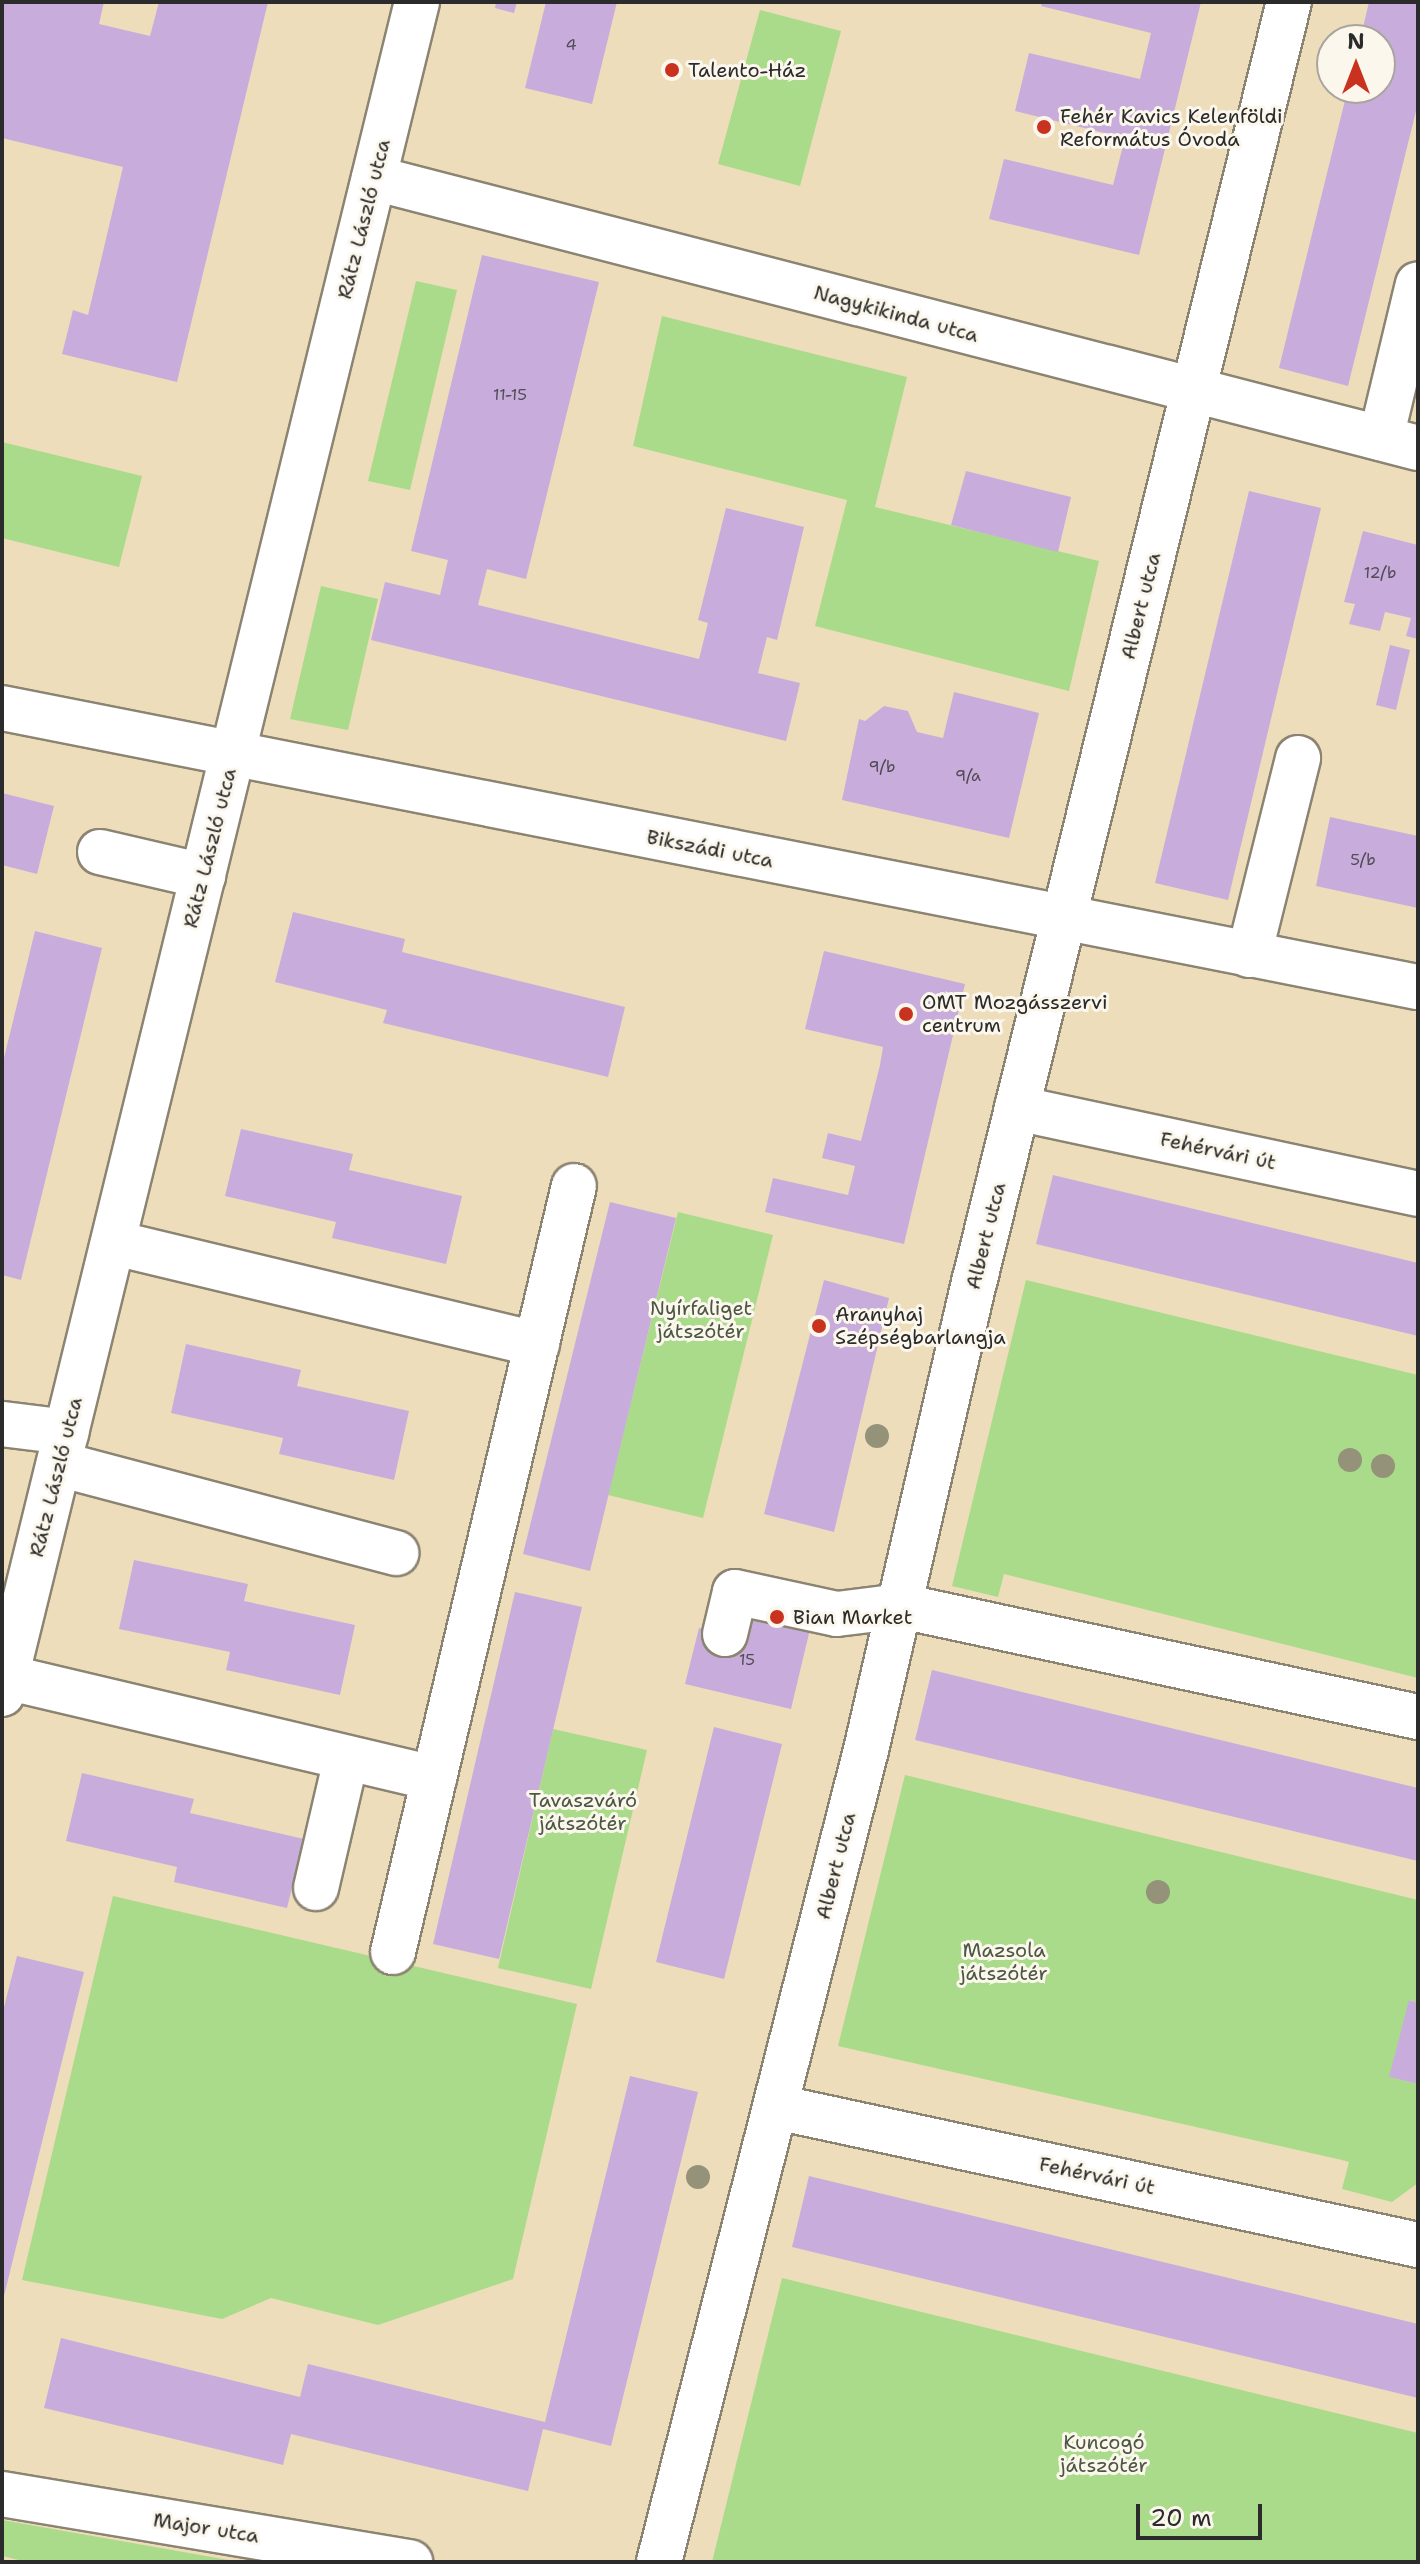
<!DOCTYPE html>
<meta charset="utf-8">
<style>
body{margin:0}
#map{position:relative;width:1420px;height:2564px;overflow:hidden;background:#edddba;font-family:"Shantell Sans",sans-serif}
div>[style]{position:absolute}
.green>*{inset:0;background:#aadb8a}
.building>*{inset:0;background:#c8addc}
.roads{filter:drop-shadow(2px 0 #8c8472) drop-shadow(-2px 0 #8c8472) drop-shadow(0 2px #8c8472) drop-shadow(0 -2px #8c8472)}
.minor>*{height:44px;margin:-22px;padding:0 22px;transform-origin:22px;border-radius:22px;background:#fff}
.trees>*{width:24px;height:24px;margin:-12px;border-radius:50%;background:#949379}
.dots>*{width:22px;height:22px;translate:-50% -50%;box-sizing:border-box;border:4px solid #fbf7ec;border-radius:50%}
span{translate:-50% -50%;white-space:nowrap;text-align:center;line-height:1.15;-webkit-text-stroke:6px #fbf7ec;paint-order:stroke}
.number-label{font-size:16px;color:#524c57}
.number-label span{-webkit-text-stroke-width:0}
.poi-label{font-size:20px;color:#2b2b2b}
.left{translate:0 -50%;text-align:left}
.street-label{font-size:20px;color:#2b2b2b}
.park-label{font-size:20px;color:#4b5743}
.frame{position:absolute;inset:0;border:4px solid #2b2b2b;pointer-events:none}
.north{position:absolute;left:1316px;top:24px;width:80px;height:80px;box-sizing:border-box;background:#fbf7ec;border:2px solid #a8a59f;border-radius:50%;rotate:0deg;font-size:22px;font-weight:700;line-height:32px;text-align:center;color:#2b2b2b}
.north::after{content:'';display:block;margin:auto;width:28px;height:36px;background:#c8321e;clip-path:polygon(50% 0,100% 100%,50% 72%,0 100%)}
.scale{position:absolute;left:1136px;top:2504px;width:126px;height:36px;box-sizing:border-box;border:4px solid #2b2b2b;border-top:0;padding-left:10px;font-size:24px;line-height:28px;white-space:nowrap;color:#2b2b2b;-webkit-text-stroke:6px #fbf7ec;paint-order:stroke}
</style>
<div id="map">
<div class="green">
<div style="clip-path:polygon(760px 10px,841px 31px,800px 186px,718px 164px)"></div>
<div style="clip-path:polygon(416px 281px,457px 290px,410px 490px,368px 481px)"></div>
<div style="clip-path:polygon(662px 316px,907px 377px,875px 507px,1099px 561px,1069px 691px,815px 626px,847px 500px,633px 446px)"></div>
<div style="clip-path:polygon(2px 442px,142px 476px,119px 567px,2px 538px)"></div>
<div style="clip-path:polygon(321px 586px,378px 599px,348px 730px,290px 719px)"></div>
<div style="clip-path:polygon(678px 1212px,773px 1235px,703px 1518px,608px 1495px)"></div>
<div style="clip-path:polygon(1026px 1280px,1418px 1375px,1418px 1678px,1004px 1574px,998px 1597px,952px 1586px)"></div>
<div style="clip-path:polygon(553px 1729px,647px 1750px,591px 1989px,498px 1968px)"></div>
<div style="clip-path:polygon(905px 1775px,1418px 1900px,1418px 2003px,1410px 2000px,1390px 2077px,1418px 2084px,1418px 2183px,1392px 2202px,1342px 2189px,1349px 2162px,1342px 2160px,838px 2046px)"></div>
<div style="clip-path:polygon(113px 1896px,577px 2004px,513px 2279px,378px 2325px,271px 2298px,222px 2319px,22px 2280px)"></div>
<div style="clip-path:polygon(782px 2278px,1418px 2433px,1418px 2562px,712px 2562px)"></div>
<div style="clip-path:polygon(2px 2520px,240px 2562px,27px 2562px,2px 2556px)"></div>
</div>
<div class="building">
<div style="clip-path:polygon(2px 2px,104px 2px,99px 24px,150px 36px,159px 2px,268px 2px,177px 382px,62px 354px,73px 310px,88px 315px,123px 167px,2px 138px)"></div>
<div style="clip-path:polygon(496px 2px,517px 2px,514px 13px,495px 8px)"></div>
<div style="clip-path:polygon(546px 2px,617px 2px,592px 104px,525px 88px)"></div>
<div style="clip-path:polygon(1042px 2px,1201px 2px,1139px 255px,989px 219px,1004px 159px,1113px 185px,1125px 138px,1015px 111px,1029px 53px,1140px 79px,1151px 33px,1041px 6px)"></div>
<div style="clip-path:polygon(1369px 2px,1418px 2px,1418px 103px,1348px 386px,1279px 368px,1348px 88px,1380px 88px,1380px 40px,1360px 40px)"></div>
<div style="clip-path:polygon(482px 255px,599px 282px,526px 579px,487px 569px,478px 605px,699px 659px,708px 623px,698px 620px,726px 508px,804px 527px,777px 640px,767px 637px,758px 673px,800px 683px,786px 741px,371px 640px,385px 582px,440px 595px,448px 560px,411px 551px)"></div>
<div style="clip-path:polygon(966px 471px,1071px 497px,1058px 552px,951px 525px)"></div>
<div style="clip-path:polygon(1249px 491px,1321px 508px,1228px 900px,1155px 883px)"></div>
<div style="clip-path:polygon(1363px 531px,1418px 545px,1418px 639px,1406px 636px,1411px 618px,1385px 612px,1380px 631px,1349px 624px,1355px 604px,1344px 602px)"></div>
<div style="clip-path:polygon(1390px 645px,1410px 650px,1396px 710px,1376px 705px)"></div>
<div style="clip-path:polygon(954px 692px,1039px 713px,1009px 838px,842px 800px,859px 719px,865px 721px,884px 706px,908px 711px,917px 732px,943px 738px)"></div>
<div style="clip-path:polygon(2px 793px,54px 806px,37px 874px,2px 865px)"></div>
<div style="clip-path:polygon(1330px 817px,1418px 836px,1418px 908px,1316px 886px)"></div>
<div style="clip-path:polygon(293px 912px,405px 939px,402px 952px,625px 1007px,608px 1077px,383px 1023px,387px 1010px,275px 982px)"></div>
<div style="clip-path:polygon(35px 931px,102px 948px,21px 1280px,2px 1275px,2px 1066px)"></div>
<div style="clip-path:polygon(824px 951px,965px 984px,904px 1244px,765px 1212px,773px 1178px,848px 1195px,855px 1166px,822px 1158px,828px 1133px,861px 1141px,880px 1065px,883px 1047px,805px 1029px)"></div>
<div style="clip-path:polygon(241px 1129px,353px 1154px,349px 1170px,462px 1196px,446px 1264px,332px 1238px,336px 1222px,225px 1196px)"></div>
<div style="clip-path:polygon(1053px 1175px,1418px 1263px,1418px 1336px,1036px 1244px)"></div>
<div style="clip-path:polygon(610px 1202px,676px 1218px,590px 1571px,523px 1554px)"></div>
<div style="clip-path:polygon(824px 1280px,889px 1298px,834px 1532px,764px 1514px)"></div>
<div style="clip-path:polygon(186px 1344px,301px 1370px,297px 1386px,409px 1411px,394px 1480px,279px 1454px,283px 1438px,171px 1413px)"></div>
<div style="clip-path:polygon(134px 1560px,248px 1584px,244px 1601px,355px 1625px,340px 1695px,226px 1670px,230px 1652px,119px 1629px)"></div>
<div style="clip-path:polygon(515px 1592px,582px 1607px,499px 1959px,433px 1944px)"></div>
<div style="clip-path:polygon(742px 1608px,811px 1625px,791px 1709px,685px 1684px,699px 1628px,735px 1637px)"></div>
<div style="clip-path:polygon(932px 1670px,1418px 1788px,1418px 1861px,915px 1740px)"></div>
<div style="clip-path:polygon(714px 1727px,782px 1744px,724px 1979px,656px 1962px)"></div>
<div style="clip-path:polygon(82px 1773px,194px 1799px,190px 1813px,304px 1839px,287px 1908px,174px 1882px,177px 1867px,66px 1841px)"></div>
<div style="clip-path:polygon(17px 1956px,84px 1972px,3px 2300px,2px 2015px)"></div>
<div style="clip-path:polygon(1409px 2000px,1418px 2003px,1418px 2084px,1389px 2077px)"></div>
<div style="clip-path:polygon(630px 2076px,698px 2092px,611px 2446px,543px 2429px,528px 2491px,291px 2434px,283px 2465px,44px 2408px,61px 2338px,300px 2397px,308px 2364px,545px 2422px)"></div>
<div style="clip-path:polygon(809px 2176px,1418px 2324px,1418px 2398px,792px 2247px)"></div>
</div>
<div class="roads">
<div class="minor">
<div style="left:374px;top:178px;width:1078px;rotate:14.5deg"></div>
<div style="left:1381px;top:438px;width:158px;rotate:-76.5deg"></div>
<div style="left:2px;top:708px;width:1443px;rotate:11.15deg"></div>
<div style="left:100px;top:852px;width:106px;rotate:13.1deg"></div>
<div style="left:1249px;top:955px;width:203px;rotate:-76deg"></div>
<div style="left:1017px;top:1108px;width:410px;rotate:12.1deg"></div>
<div style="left:115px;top:1243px;width:434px;rotate:13.5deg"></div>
<div style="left:2px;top:1424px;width:65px;rotate:7deg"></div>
<div style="left:59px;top:1464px;width:349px;rotate:14.8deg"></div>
<div style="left:725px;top:1634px;width:43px;rotate:-76.6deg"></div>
<div style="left:735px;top:1592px;width:104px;rotate:12.2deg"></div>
<div style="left:837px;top:1614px;width:64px;rotate:-7.1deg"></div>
<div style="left:901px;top:1606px;width:529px;rotate:12.12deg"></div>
<div style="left:6px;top:1677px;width:440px;rotate:13.3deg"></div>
<div style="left:2px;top:1694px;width:1742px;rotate:-76.22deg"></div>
<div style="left:316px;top:1888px;width:132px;rotate:-76.9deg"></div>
<div style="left:393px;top:1952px;width:787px;rotate:-76.71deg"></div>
<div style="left:776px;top:2107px;width:657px;rotate:12.13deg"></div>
<div style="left:2px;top:2494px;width:414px;rotate:9.5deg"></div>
<div style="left:659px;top:2562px;width:838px;rotate:-75.7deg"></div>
<div style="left:866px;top:1750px;width:483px;rotate:-77deg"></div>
<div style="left:975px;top:1279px;width:1315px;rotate:-76.19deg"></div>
</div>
</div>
<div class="trees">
<div style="left:877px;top:1436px"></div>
<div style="left:1350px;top:1460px"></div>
<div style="left:1383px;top:1466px"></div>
<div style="left:1158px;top:1892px"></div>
<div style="left:698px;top:2177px"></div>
</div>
<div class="dots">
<div style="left:672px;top:70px;background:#c8321e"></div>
<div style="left:1044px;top:127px;background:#c8321e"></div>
<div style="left:906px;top:1014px;background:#c8321e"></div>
<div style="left:819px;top:1326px;background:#c8321e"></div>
<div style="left:777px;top:1617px;background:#c8321e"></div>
</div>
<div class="number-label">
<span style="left:571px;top:45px">4</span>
<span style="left:510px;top:395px">11-15</span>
<span style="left:1380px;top:573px">12/b</span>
<span style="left:882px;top:767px">9/b</span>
<span style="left:968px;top:776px">9/a</span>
<span style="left:1363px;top:860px">5/b</span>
<span style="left:747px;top:1660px">15</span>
</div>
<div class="poi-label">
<span class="left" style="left:688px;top:70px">Talento-Ház</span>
<span class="left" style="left:1060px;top:128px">Fehér Kavics Kelenföldi<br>Református Óvoda</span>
<span class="left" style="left:922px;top:1014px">OMT Mozgásszervi<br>centrum</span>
<span class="left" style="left:835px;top:1326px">Aranyhaj<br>Szépségbarlangja</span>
<span class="left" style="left:793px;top:1617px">Bian Market</span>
</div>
<div class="street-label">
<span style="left:364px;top:219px;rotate:-76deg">Rátz László utca</span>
<span style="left:896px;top:314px;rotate:15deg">Nagykikinda utca</span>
<span style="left:1141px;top:606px;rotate:-76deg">Albert utca</span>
<span style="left:210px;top:848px;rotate:-76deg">Rátz László utca</span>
<span style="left:710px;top:849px;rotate:11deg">Bikszádi utca</span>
<span style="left:1218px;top:1151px;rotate:12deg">Fehérvári út</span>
<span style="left:986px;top:1236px;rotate:-76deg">Albert utca</span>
<span style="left:56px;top:1477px;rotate:-76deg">Rátz László utca</span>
<span style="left:836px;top:1866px;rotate:-76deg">Albert utca</span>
<span style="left:1097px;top:2176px;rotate:12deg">Fehérvári út</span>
<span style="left:206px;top:2528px;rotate:9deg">Major utca</span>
</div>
<div class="park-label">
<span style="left:701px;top:1320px">Nyírfaliget<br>játszótér</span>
<span style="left:583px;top:1812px">Tavaszváró<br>játszótér</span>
<span style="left:1004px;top:1962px">Mazsola<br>játszótér</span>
<span style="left:1104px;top:2454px">Kuncogó<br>játszótér</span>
</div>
<div class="frame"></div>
<div class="north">N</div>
<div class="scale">20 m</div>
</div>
